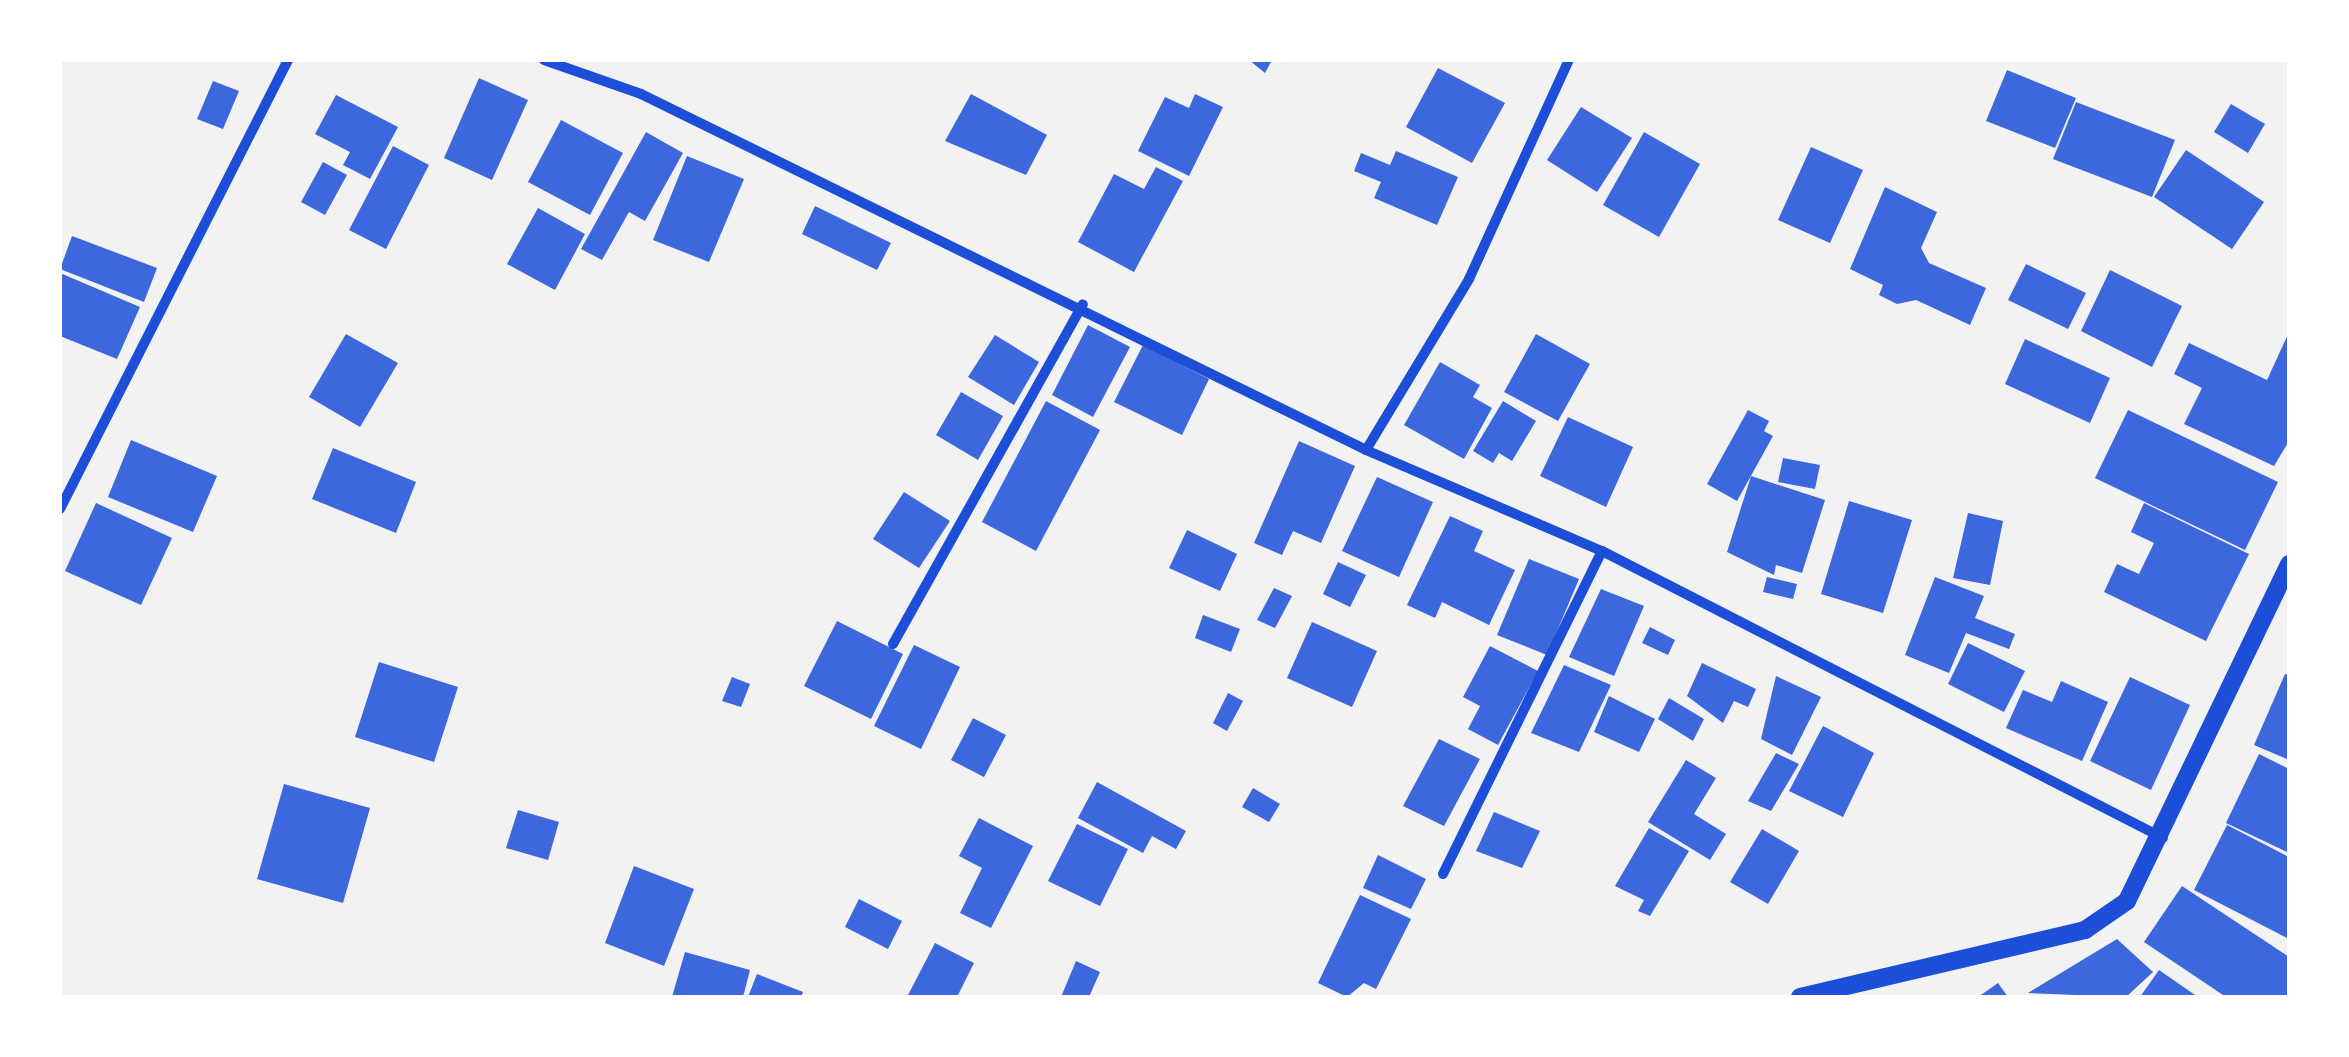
<!DOCTYPE html>
<style>
body{margin:0}
#map{position:relative;width:2349px;height:1057px;overflow:hidden;background:#f2f2f2;font-family:"Libre Baskerville",serif}
div>[style]{position:absolute}
.building>*{inset:0;background:#3d67dc}
.minor>*{height:10px;margin:-5px;padding:0 5px;transform-origin:5px;border-radius:5px;background:#1d4ed8}
.tertiary>*{height:18px;margin:-9px;padding:0 9px;transform-origin:9px;border-radius:9px;background:#1d4ed8}
span{translate:-50% -50%;white-space:nowrap;text-align:center;line-height:1.15;-webkit-text-stroke:10px #fff;paint-order:stroke}
.frame{position:absolute;inset:0;border:62px solid #fff;pointer-events:none}
</style>
<div id="map">
<div class="building">
<div style="clip-path:polygon(1249px 60px,1272px 60px,1265px 73px)"></div>
<div style="clip-path:polygon(1438px 68px,1505px 103px,1472px 163px,1406px 127px)"></div>
<div style="clip-path:polygon(2007px 70px,2076px 98px,2055px 148px,1986px 121px)"></div>
<div style="clip-path:polygon(479px 78px,528px 100px,492px 180px,444px 158px)"></div>
<div style="clip-path:polygon(213px 81px,239px 91px,223px 129px,197px 119px)"></div>
<div style="clip-path:polygon(971px 94px,1047px 135px,1026px 175px,945px 141px)"></div>
<div style="clip-path:polygon(1195px 94px,1223px 107px,1189px 176px,1138px 151px,1165px 97px,1189px 108px)"></div>
<div style="clip-path:polygon(336px 95px,398px 127px,370px 179px,343px 165px,350px 152px,315px 134px)"></div>
<div style="clip-path:polygon(2076px 102px,2175px 140px,2152px 197px,2053px 159px)"></div>
<div style="clip-path:polygon(2231px 104px,2265px 124px,2248px 153px,2214px 132px)"></div>
<div style="clip-path:polygon(1581px 107px,1632px 138px,1597px 192px,1547px 160px)"></div>
<div style="clip-path:polygon(561px 120px,623px 153px,590px 215px,528px 182px)"></div>
<div style="clip-path:polygon(646px 132px,683px 153px,645px 221px,629px 212px,602px 260px,581px 249px)"></div>
<div style="clip-path:polygon(1644px 132px,1700px 164px,1659px 237px,1603px 205px)"></div>
<div style="clip-path:polygon(393px 146px,429px 165px,386px 249px,349px 230px)"></div>
<div style="clip-path:polygon(1811px 147px,1863px 170px,1830px 243px,1778px 220px)"></div>
<div style="clip-path:polygon(2186px 150px,2264px 202px,2232px 249px,2154px 197px)"></div>
<div style="clip-path:polygon(1396px 151px,1458px 177px,1437px 225px,1374px 198px,1381px 182px,1354px 171px,1361px 153px,1390px 165px)"></div>
<div style="clip-path:polygon(687px 156px,744px 179px,709px 262px,653px 240px)"></div>
<div style="clip-path:polygon(323px 162px,347px 175px,325px 215px,301px 202px)"></div>
<div style="clip-path:polygon(1156px 167px,1183px 181px,1134px 272px,1078px 242px,1114px 174px,1144px 189px)"></div>
<div style="clip-path:polygon(1885px 187px,1937px 212px,1921px 248px,1929px 263px,1986px 288px,1970px 325px,1916px 300px,1897px 304px,1879px 295px,1883px 285px,1850px 269px)"></div>
<div style="clip-path:polygon(815px 206px,891px 243px,877px 270px,802px 234px)"></div>
<div style="clip-path:polygon(538px 208px,585px 234px,555px 290px,507px 264px)"></div>
<div style="clip-path:polygon(72px 236px,157px 268px,144px 302px,60px 269px)"></div>
<div style="clip-path:polygon(2026px 264px,2086px 293px,2068px 329px,2008px 300px)"></div>
<div style="clip-path:polygon(2110px 270px,2182px 306px,2152px 367px,2081px 331px)"></div>
<div style="clip-path:polygon(60px 273px,140px 307px,117px 359px,60px 336px)"></div>
<div style="clip-path:polygon(1088px 325px,1130px 347px,1093px 417px,1052px 395px)"></div>
<div style="clip-path:polygon(2289px 332px,2289px 441px,2274px 466px,2184px 424px,2202px 388px,2174px 374px,2189px 343px,2267px 380px)"></div>
<div style="clip-path:polygon(346px 334px,398px 363px,360px 427px,309px 397px)"></div>
<div style="clip-path:polygon(1536px 334px,1590px 364px,1558px 421px,1504px 392px)"></div>
<div style="clip-path:polygon(995px 335px,1039px 362px,1014px 405px,968px 377px)"></div>
<div style="clip-path:polygon(2025px 339px,2110px 378px,2090px 423px,2005px 384px)"></div>
<div style="clip-path:polygon(1143px 345px,1209px 379px,1182px 435px,1114px 402px)"></div>
<div style="clip-path:polygon(1440px 362px,1480px 385px,1473px 397px,1492px 408px,1464px 459px,1404px 425px)"></div>
<div style="clip-path:polygon(961px 392px,1003px 416px,978px 460px,936px 435px)"></div>
<div style="clip-path:polygon(1046px 401px,1100px 430px,1036px 551px,982px 522px)"></div>
<div style="clip-path:polygon(1503px 401px,1536px 421px,1512px 461px,1499px 453px,1493px 463px,1473px 451px)"></div>
<div style="clip-path:polygon(1748px 410px,1769px 421px,1764px 431px,1773px 436px,1737px 501px,1707px 484px)"></div>
<div style="clip-path:polygon(2128px 410px,2278px 482px,2245px 550px,2095px 478px)"></div>
<div style="clip-path:polygon(1568px 417px,1633px 447px,1606px 507px,1540px 476px)"></div>
<div style="clip-path:polygon(131px 440px,217px 476px,193px 532px,108px 497px)"></div>
<div style="clip-path:polygon(1299px 441px,1355px 466px,1321px 543px,1293px 531px,1282px 555px,1254px 543px)"></div>
<div style="clip-path:polygon(333px 448px,416px 482px,396px 533px,312px 499px)"></div>
<div style="clip-path:polygon(1783px 458px,1820px 465px,1815px 489px,1778px 482px)"></div>
<div style="clip-path:polygon(1751px 476px,1825px 500px,1802px 573px,1776px 565px,1774px 575px,1727px 552px)"></div>
<div style="clip-path:polygon(1377px 477px,1433px 502px,1399px 577px,1342px 551px)"></div>
<div style="clip-path:polygon(904px 492px,950px 521px,919px 568px,873px 539px)"></div>
<div style="clip-path:polygon(1849px 501px,1912px 520px,1883px 613px,1821px 594px)"></div>
<div style="clip-path:polygon(96px 503px,172px 538px,141px 605px,65px 571px)"></div>
<div style="clip-path:polygon(2144px 503px,2249px 554px,2206px 641px,2104px 592px,2117px 564px,2139px 574px,2154px 543px,2131px 532px)"></div>
<div style="clip-path:polygon(1968px 513px,2003px 521px,1990px 585px,1953px 578px)"></div>
<div style="clip-path:polygon(1450px 516px,1483px 531px,1474px 551px,1515px 570px,1489px 625px,1442px 602px,1435px 618px,1407px 605px)"></div>
<div style="clip-path:polygon(1187px 530px,1237px 554px,1220px 591px,1169px 568px)"></div>
<div style="clip-path:polygon(1529px 559px,1579px 579px,1547px 655px,1497px 635px)"></div>
<div style="clip-path:polygon(1338px 562px,1366px 575px,1350px 607px,1323px 594px)"></div>
<div style="clip-path:polygon(1767px 577px,1797px 584px,1793px 599px,1763px 592px)"></div>
<div style="clip-path:polygon(1935px 577px,1984px 596px,1975px 618px,2015px 634px,2009px 649px,1966px 633px,1949px 673px,1905px 655px)"></div>
<div style="clip-path:polygon(1274px 588px,1292px 596px,1275px 628px,1257px 620px)"></div>
<div style="clip-path:polygon(1601px 589px,1644px 606px,1614px 676px,1569px 657px)"></div>
<div style="clip-path:polygon(1203px 615px,1240px 629px,1231px 652px,1195px 638px)"></div>
<div style="clip-path:polygon(837px 621px,903px 654px,871px 719px,804px 686px)"></div>
<div style="clip-path:polygon(1312px 622px,1377px 651px,1352px 707px,1287px 678px)"></div>
<div style="clip-path:polygon(1650px 627px,1675px 640px,1668px 655px,1642px 643px)"></div>
<div style="clip-path:polygon(1968px 643px,2025px 671px,2004px 712px,1948px 684px)"></div>
<div style="clip-path:polygon(914px 645px,960px 667px,921px 749px,874px 726px)"></div>
<div style="clip-path:polygon(1490px 646px,1538px 671px,1498px 745px,1468px 729px,1480px 706px,1463px 697px)"></div>
<div style="clip-path:polygon(379px 662px,458px 687px,434px 762px,355px 737px)"></div>
<div style="clip-path:polygon(1702px 663px,1756px 689px,1748px 707px,1734px 701px,1723px 723px,1687px 696px)"></div>
<div style="clip-path:polygon(1564px 665px,1611px 685px,1579px 752px,1531px 733px)"></div>
<div style="clip-path:polygon(2285px 674px,2289px 675px,2289px 760px,2254px 745px)"></div>
<div style="clip-path:polygon(1776px 676px,1821px 697px,1792px 755px,1761px 739px)"></div>
<div style="clip-path:polygon(732px 677px,750px 684px,741px 707px,722px 701px)"></div>
<div style="clip-path:polygon(2130px 677px,2190px 705px,2151px 790px,2090px 761px)"></div>
<div style="clip-path:polygon(2061px 681px,2108px 702px,2082px 761px,2006px 728px,2023px 690px,2052px 702px)"></div>
<div style="clip-path:polygon(1228px 693px,1243px 701px,1227px 731px,1213px 723px)"></div>
<div style="clip-path:polygon(1609px 696px,1655px 719px,1639px 752px,1594px 732px)"></div>
<div style="clip-path:polygon(1669px 698px,1704px 719px,1693px 741px,1658px 719px)"></div>
<div style="clip-path:polygon(973px 718px,1006px 735px,984px 777px,951px 760px)"></div>
<div style="clip-path:polygon(1823px 726px,1874px 753px,1843px 817px,1789px 791px)"></div>
<div style="clip-path:polygon(1439px 739px,1480px 759px,1444px 826px,1403px 806px)"></div>
<div style="clip-path:polygon(1776px 753px,1799px 764px,1771px 811px,1748px 801px)"></div>
<div style="clip-path:polygon(2259px 754px,2289px 769px,2289px 853px,2226px 823px)"></div>
<div style="clip-path:polygon(1686px 760px,1716px 778px,1694px 814px,1726px 834px,1710px 860px,1648px 822px)"></div>
<div style="clip-path:polygon(1097px 782px,1186px 831px,1176px 849px,1152px 836px,1143px 853px,1078px 818px)"></div>
<div style="clip-path:polygon(284px 784px,370px 808px,343px 903px,257px 879px)"></div>
<div style="clip-path:polygon(1253px 788px,1280px 804px,1269px 822px,1242px 807px)"></div>
<div style="clip-path:polygon(518px 810px,559px 822px,548px 860px,506px 848px)"></div>
<div style="clip-path:polygon(1494px 812px,1540px 831px,1522px 868px,1476px 851px)"></div>
<div style="clip-path:polygon(979px 818px,1033px 846px,991px 928px,960px 913px,982px 868px,959px 856px)"></div>
<div style="clip-path:polygon(1077px 824px,1128px 849px,1100px 906px,1048px 881px)"></div>
<div style="clip-path:polygon(2227px 825px,2289px 857px,2289px 939px,2194px 890px)"></div>
<div style="clip-path:polygon(1649px 828px,1689px 851px,1650px 916px,1638px 911px,1644px 900px,1615px 886px)"></div>
<div style="clip-path:polygon(1762px 829px,1799px 851px,1768px 904px,1730px 882px)"></div>
<div style="clip-path:polygon(1378px 855px,1426px 879px,1411px 909px,1363px 888px)"></div>
<div style="clip-path:polygon(634px 866px,694px 889px,664px 966px,605px 943px)"></div>
<div style="clip-path:polygon(2182px 886px,2289px 957px,2289px 997px,2226px 997px,2144px 942px)"></div>
<div style="clip-path:polygon(1360px 895px,1411px 919px,1376px 989px,1364px 983px,1347px 997px,1318px 983px)"></div>
<div style="clip-path:polygon(859px 899px,902px 921px,888px 949px,845px 927px)"></div>
<div style="clip-path:polygon(2117px 939px,2153px 972px,2126px 997px,2028px 993px)"></div>
<div style="clip-path:polygon(935px 943px,974px 963px,957px 997px,907px 997px)"></div>
<div style="clip-path:polygon(685px 952px,750px 970px,743px 997px,672px 997px)"></div>
<div style="clip-path:polygon(1076px 961px,1100px 972px,1089px 997px,1061px 997px)"></div>
<div style="clip-path:polygon(2159px 970px,2198px 997px,2140px 997px)"></div>
<div style="clip-path:polygon(757px 974px,803px 992px,801px 997px,748px 997px)"></div>
<div style="clip-path:polygon(1998px 983px,2008px 997px,1978px 997px)"></div>
</div>
<div class="minor">
<div style="left:544px;top:60px;width:103px;rotate:19.3deg"></div>
<div style="left:641px;top:94px;width:808px;rotate:26.15deg"></div>
<div style="left:1366px;top:450px;width:257px;rotate:23.2deg"></div>
<div style="left:1602px;top:551px;width:630px;rotate:27.09deg"></div>
<div style="left:1366px;top:450px;width:200px;rotate:-58.9deg"></div>
<div style="left:1469px;top:279px;width:241px;rotate:-65.5deg"></div>
<div style="left:60px;top:509px;width:504px;rotate:-63.08deg"></div>
<div style="left:893px;top:644px;width:389px;rotate:-60.8deg"></div>
<div style="left:1443px;top:874px;width:360px;rotate:-63.8deg"></div>
</div>
<div class="tertiary">
<div style="left:1800px;top:997px;width:293px;rotate:-13.2deg"></div>
<div style="left:2085px;top:930px;width:51px;rotate:-34.6deg"></div>
<div style="left:2127px;top:901px;width:374px;rotate:-64.3deg"></div>
</div>
<div class="frame"></div>
</div>
